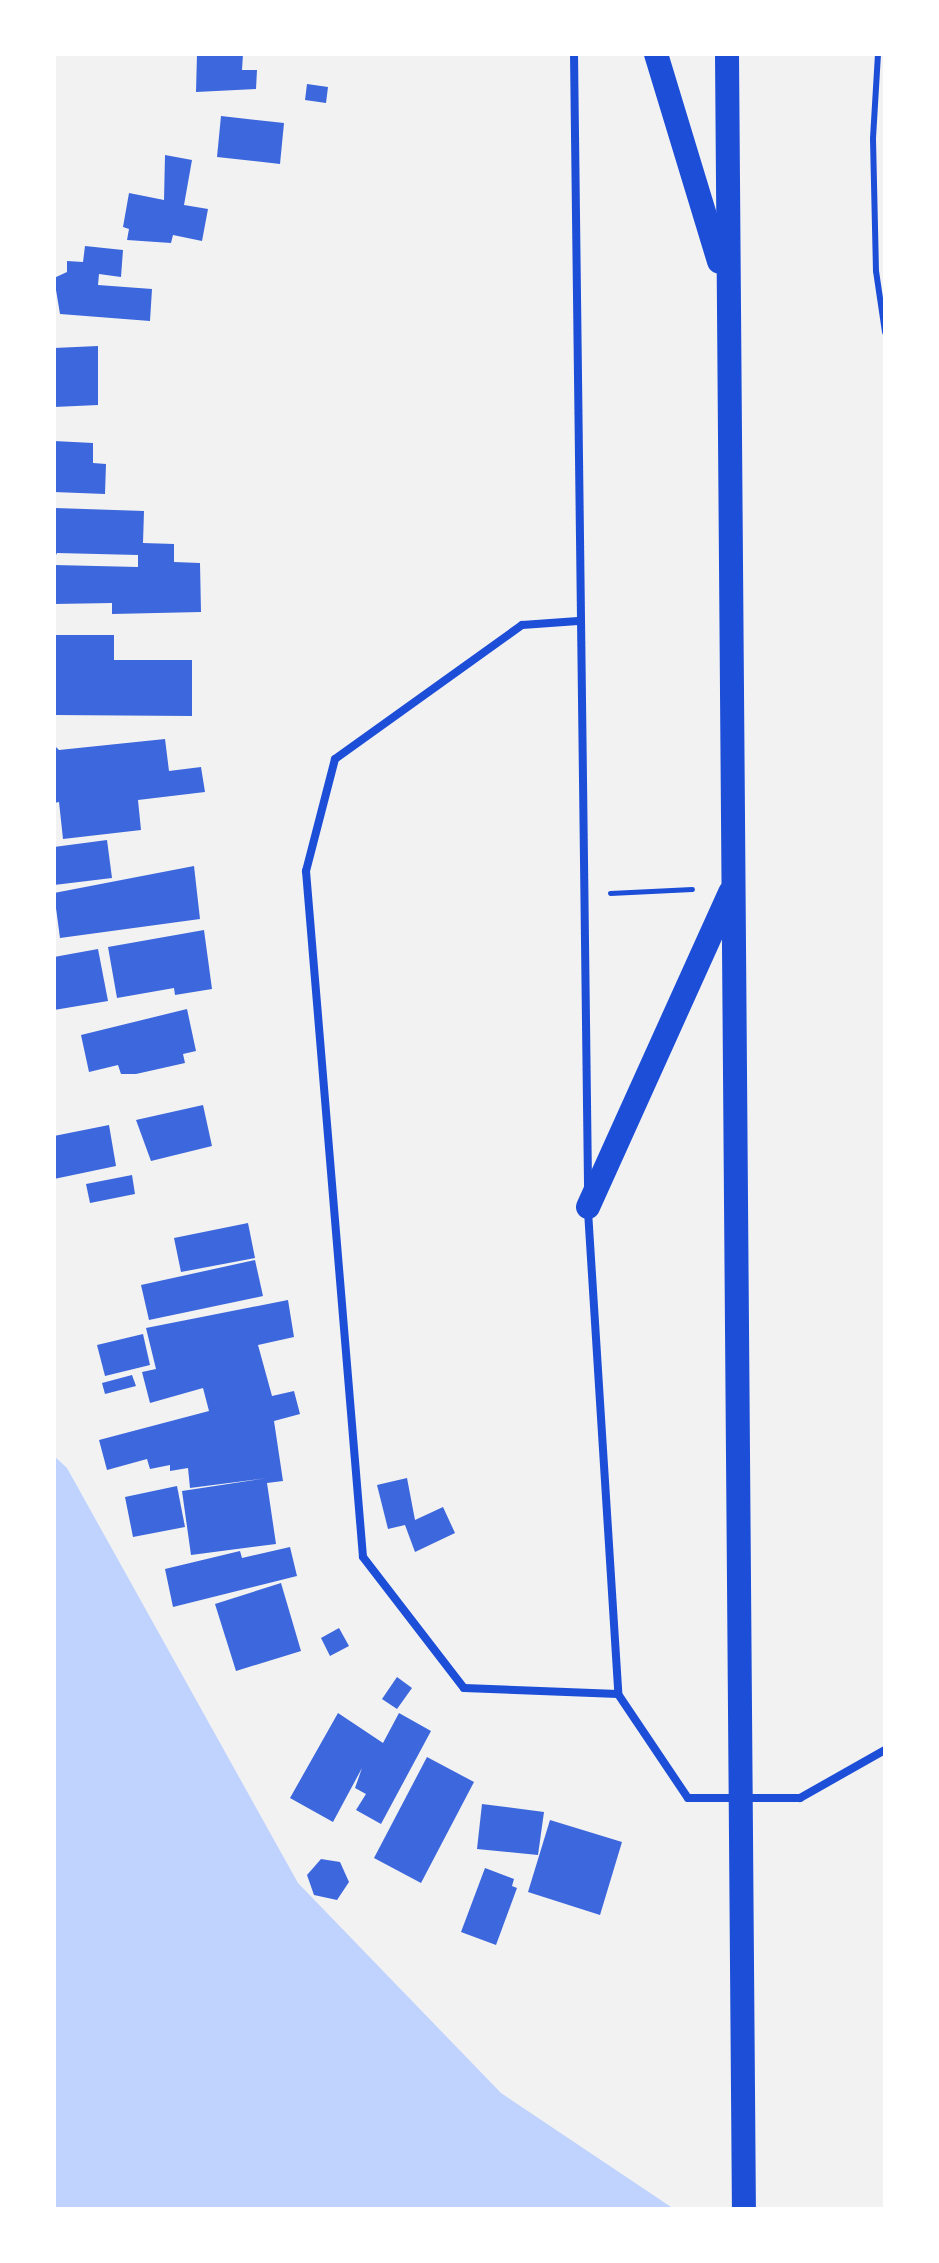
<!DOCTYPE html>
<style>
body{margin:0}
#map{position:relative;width:939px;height:2263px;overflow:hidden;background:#f2f2f2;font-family:"Crimson Pro",serif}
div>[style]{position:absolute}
.water>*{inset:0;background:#bfd3fe}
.building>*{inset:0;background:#3d67dc}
.path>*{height:5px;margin:-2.5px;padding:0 2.5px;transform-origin:2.5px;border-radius:2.5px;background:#1d4ed8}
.service>*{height:6px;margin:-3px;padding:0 3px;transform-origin:3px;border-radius:3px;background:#1d4ed8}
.minor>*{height:8px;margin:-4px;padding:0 4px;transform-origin:4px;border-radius:4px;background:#1d4ed8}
.motorway>*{height:24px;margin:-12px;padding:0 12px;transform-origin:12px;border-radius:12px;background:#1d4ed8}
span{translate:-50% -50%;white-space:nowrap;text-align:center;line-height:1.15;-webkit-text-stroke:6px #fff;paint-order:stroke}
.frame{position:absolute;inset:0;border:56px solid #fff;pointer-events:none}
</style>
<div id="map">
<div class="water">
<div style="clip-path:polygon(54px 1456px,67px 1468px,298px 1883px,501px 2093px,674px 2209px,54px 2209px)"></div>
</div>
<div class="building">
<div style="clip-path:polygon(197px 54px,243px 54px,242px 70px,257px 70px,256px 89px,196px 92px)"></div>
<div style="clip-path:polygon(307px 84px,328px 87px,326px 103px,305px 100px)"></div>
<div style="clip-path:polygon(221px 116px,284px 123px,280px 164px,217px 157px)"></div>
<div style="clip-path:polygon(165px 155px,192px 160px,184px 205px,208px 209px,202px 241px,173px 235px,171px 243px,127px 240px,129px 229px,123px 227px,129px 193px,164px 200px)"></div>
<div style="clip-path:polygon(85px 246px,123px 250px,121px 277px,99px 274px,98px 285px,152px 289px,150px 321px,60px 314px,54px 278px,67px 272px,67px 261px,83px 262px)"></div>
<div style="clip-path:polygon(98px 346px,98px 405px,54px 407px,54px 348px)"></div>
<div style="clip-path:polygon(54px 441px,93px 443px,93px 463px,106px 464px,105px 494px,54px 492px)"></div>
<div style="clip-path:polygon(55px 508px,144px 511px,143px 543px,174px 544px,174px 562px,200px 563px,201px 612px,112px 614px,112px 603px,54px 604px,54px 565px,138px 567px,138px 555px,57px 553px,54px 559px)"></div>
<div style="clip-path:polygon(54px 635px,114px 635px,114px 660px,192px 660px,192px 716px,54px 715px)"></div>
<div style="clip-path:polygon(165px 739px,169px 771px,201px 767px,205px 792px,138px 800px,141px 830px,63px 839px,59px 802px,54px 803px,54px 745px,59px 750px)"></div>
<div style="clip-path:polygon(107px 840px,112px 878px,54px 885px,54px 847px)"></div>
<div style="clip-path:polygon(194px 866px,200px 919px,60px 938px,54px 893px)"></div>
<div style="clip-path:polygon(204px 930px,212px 989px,175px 995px,174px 988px,117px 998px,108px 947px)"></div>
<div style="clip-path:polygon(98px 949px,108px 1001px,54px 1010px,54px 957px)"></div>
<div style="clip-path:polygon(187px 1009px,196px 1051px,183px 1054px,185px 1063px,136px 1074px,121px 1074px,118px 1065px,89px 1072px,81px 1035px)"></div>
<div style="clip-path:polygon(203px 1105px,212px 1146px,151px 1161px,136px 1120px)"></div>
<div style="clip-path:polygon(109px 1125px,116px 1166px,54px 1179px,54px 1136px)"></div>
<div style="clip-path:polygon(132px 1175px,135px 1194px,90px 1203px,86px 1184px)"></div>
<div style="clip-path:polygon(248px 1223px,255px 1258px,181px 1272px,174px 1238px)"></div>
<div style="clip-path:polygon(255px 1260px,263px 1296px,149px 1320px,141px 1285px)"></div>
<div style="clip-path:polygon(288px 1300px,294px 1337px,258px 1345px,272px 1396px,294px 1391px,300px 1414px,274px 1421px,283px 1481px,267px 1483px,276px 1544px,191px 1555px,182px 1491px,267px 1478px,190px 1488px,188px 1468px,170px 1471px,170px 1465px,150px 1469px,147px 1459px,107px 1470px,99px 1440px,209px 1411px,203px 1388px,150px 1403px,142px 1372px,156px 1369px,146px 1328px)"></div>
<div style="clip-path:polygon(143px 1334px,150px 1365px,105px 1376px,97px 1345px)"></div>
<div style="clip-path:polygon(132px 1375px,136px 1386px,105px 1394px,102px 1383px)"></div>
<div style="clip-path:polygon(407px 1478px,415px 1520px,443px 1507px,455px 1533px,415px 1552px,405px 1525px,388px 1529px,377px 1485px)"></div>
<div style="clip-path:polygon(177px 1486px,185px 1527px,133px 1537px,125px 1497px)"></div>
<div style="clip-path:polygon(290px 1547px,297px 1576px,173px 1607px,165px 1569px,240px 1551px,242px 1558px)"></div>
<div style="clip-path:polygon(281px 1583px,301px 1651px,236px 1671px,215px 1604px)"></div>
<div style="clip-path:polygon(339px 1628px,349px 1646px,330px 1656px,321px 1638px)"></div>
<div style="clip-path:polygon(397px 1677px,412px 1688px,397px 1709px,382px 1699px)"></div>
<div style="clip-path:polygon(338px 1713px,383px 1743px,399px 1713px,431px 1731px,381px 1824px,356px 1810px,366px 1794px,355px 1788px,362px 1768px,333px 1822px,290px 1798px)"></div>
<div style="clip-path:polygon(427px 1757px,474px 1782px,421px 1883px,374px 1858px)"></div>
<div style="clip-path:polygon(482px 1804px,544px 1812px,538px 1855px,477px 1849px)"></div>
<div style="clip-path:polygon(550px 1820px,622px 1842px,600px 1915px,528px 1892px)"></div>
<div style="clip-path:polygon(321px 1859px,340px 1862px,349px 1882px,337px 1900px,314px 1895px,307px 1875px)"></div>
<div style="clip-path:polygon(485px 1868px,514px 1879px,512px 1886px,517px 1888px,496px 1945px,461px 1932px)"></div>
</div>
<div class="path">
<div style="left:610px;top:893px;width:82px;rotate:-2.8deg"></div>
</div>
<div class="service">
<div style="left:878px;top:54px;width:85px;rotate:93.4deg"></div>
<div style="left:873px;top:139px;width:132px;rotate:88.7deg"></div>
<div style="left:876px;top:271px;width:62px;rotate:81.6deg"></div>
</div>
<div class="minor">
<div style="left:574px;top:54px;width:1135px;rotate:89.29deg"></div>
<div style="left:578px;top:621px;width:56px;rotate:175.9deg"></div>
<div style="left:522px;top:625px;width:230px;rotate:144.4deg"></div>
<div style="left:335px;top:759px;width:116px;rotate:104.5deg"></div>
<div style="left:306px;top:871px;width:688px;rotate:85.25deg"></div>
<div style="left:363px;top:1557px;width:165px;rotate:52.4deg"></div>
<div style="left:464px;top:1688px;width:154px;rotate:2.2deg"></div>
<div style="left:588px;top:1211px;width:484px;rotate:86.4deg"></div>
<div style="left:618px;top:1694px;width:125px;rotate:56.1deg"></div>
<div style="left:688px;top:1798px;width:112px"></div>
<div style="left:800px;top:1798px;width:98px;rotate:-29.5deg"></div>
</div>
<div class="motorway">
<div style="left:656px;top:54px;width:217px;rotate:73.1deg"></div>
<div style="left:727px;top:54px;width:2155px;rotate:89.55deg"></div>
<div style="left:588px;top:1207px;width:345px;rotate:-65.7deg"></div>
</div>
<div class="frame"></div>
</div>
